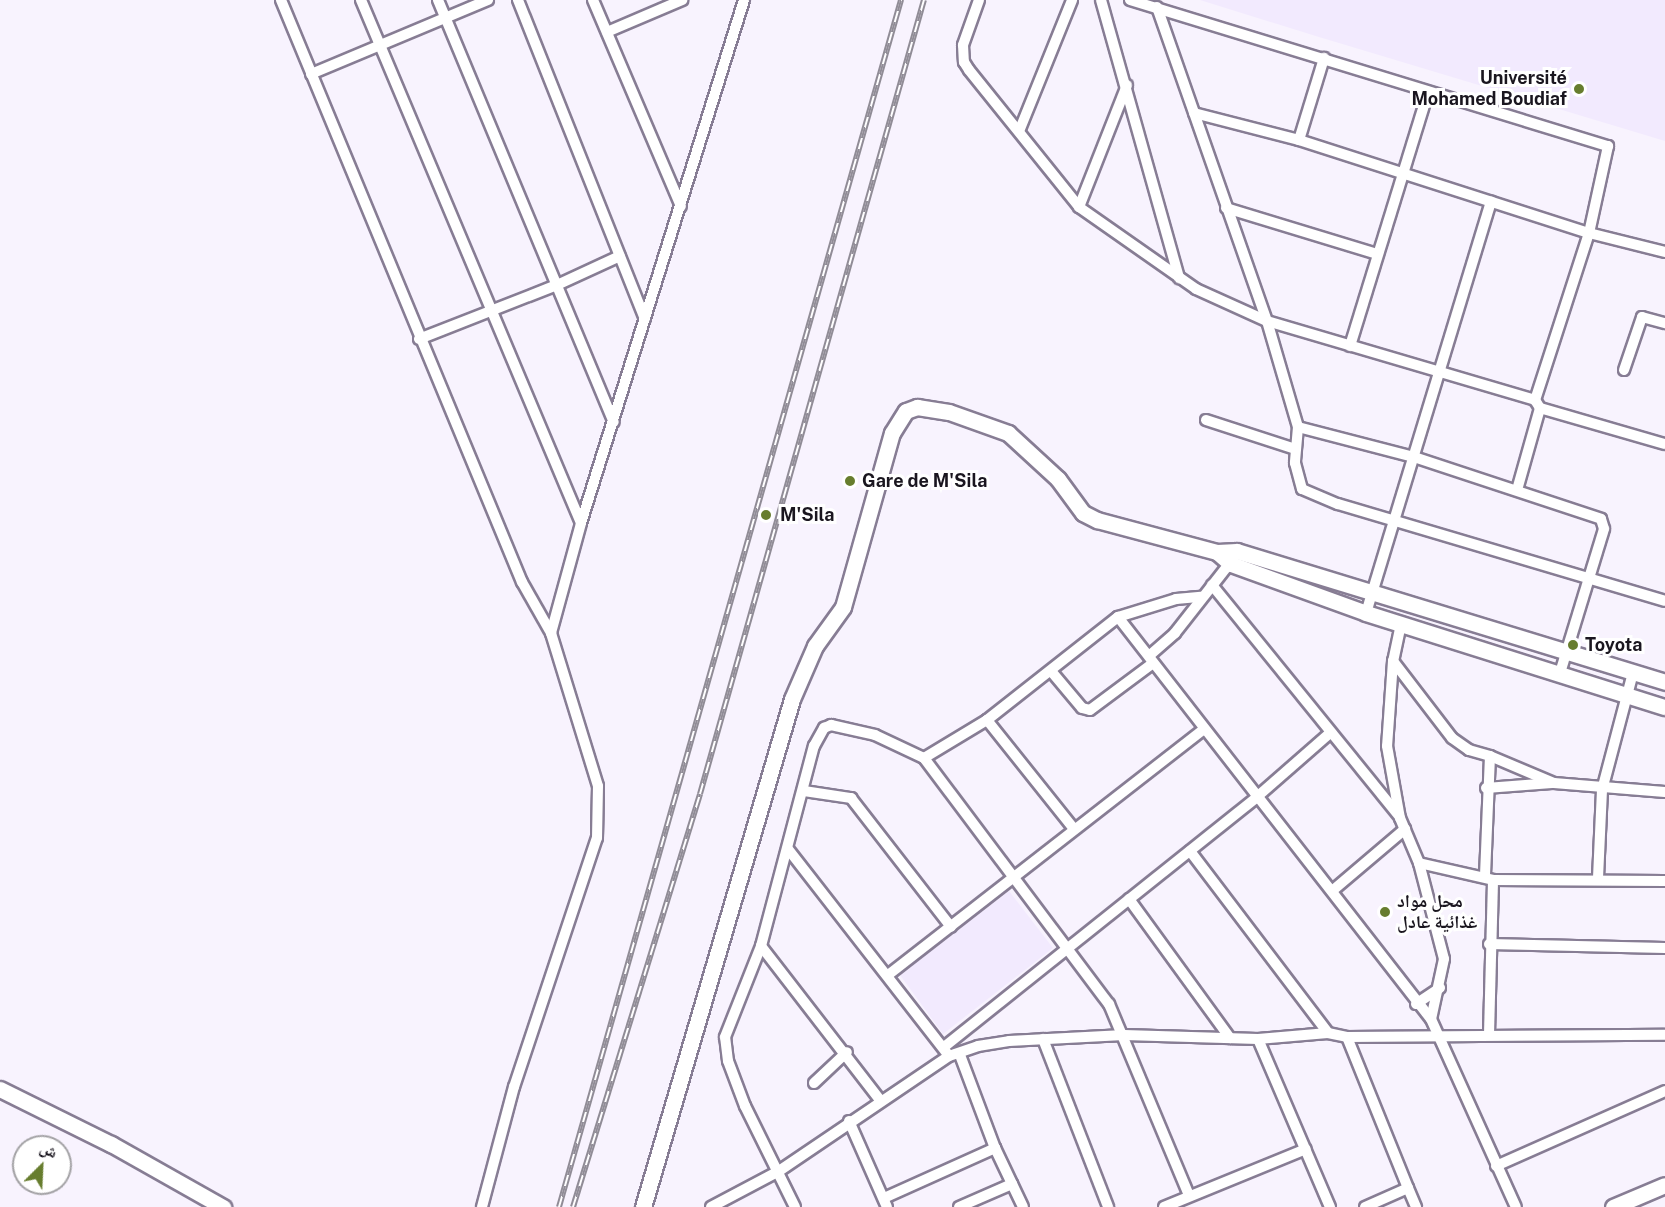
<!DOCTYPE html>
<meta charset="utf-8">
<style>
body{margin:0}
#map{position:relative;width:1665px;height:1207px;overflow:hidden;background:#f8f3fe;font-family:"Public Sans","Noto Naskh Arabic",sans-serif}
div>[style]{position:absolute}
.built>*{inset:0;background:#f2eafe}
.roads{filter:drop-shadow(2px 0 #877d94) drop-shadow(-2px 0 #877d94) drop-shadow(0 2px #877d94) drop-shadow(0 -2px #877d94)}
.street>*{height:10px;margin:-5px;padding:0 5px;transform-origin:5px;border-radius:5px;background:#fff}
.secondary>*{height:15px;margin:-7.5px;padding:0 7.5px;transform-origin:7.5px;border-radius:7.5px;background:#fff}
.rail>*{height:6px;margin-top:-3px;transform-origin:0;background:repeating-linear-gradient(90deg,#fff 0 11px,#908c96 0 22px);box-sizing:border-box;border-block:2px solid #908c96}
.dots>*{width:16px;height:16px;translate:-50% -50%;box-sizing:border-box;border:3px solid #fff;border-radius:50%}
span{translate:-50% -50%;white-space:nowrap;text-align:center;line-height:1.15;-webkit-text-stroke:6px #fff;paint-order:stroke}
.poi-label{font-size:18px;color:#1a161f;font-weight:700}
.right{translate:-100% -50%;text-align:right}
.left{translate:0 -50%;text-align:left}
.north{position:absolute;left:12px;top:1135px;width:60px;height:60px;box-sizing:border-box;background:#fff;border:2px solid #a3a2a5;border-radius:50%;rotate:24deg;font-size:16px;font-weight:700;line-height:24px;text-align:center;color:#1a161f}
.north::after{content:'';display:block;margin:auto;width:21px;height:27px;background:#677d2e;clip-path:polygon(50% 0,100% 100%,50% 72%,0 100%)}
</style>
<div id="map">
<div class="built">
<div style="clip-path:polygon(1200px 0,1665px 0,1665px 141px,1319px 37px)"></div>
<div style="clip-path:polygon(1009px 891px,1053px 948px,943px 1034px,900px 975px)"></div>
</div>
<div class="roads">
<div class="street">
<div style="left:281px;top:0;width:630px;rotate:67.51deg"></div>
<div style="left:522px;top:582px;width:59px;rotate:60.4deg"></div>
<div style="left:361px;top:0;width:567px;rotate:67.19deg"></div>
<div style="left:438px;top:0;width:457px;rotate:67.4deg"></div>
<div style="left:518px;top:0;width:343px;rotate:68.3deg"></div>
<div style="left:593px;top:0;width:224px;rotate:66.9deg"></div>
<div style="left:979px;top:0;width:48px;rotate:109.6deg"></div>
<div style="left:963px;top:45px;width:17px;rotate:87deg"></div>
<div style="left:964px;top:62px;width:9px;rotate:58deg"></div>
<div style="left:969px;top:70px;width:176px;rotate:51.2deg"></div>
<div style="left:1079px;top:207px;width:143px;rotate:35deg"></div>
<div style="left:1196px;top:289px;width:78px;rotate:24.3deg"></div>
<div style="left:1267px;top:321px;width:279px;rotate:16.4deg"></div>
<div style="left:1535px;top:400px;width:9px;rotate:58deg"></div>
<div style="left:1540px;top:408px;width:130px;rotate:16.1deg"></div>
<div style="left:1101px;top:0;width:289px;rotate:74.3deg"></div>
<div style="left:1130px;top:0;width:500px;rotate:17deg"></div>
<div style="left:1608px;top:146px;width:89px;rotate:102.3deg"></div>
<div style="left:1589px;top:233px;width:176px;rotate:107.9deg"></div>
<div style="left:1157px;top:7px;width:333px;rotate:70.7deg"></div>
<div style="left:1267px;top:321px;width:110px;rotate:73.7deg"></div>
<div style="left:1298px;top:427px;width:36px;rotate:95deg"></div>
<div style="left:1295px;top:463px;width:27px;rotate:75deg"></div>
<div style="left:1302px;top:489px;width:39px;rotate:23deg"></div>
<div style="left:1338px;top:504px;width:341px;rotate:16.5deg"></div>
<div style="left:607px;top:32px;width:82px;rotate:-23.1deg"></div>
<div style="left:311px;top:74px;width:192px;rotate:-22.7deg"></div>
<div style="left:1194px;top:113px;width:108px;rotate:14.4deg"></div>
<div style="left:1299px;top:140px;width:305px;rotate:17.8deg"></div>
<div style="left:1589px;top:233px;width:78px;rotate:14deg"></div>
<div style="left:1020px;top:129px;width:139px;rotate:-68deg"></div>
<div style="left:1299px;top:140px;width:86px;rotate:-73deg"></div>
<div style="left:1079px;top:207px;width:131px;rotate:-68.5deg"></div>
<div style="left:1226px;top:208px;width:158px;rotate:16.9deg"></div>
<div style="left:419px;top:339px;width:148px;rotate:-21.4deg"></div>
<div style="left:557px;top:285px;width:69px;rotate:-24.7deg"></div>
<div style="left:1350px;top:346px;width:266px;rotate:-72.9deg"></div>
<div style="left:1624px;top:370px;width:56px;rotate:-71.2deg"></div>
<div style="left:1642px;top:317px;width:24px;rotate:15deg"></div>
<div style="left:1206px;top:420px;width:94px;rotate:18deg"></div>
<div style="left:1298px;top:427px;width:120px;rotate:14.5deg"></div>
<div style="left:1414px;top:457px;width:197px;rotate:18.3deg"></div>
<div style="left:1601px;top:519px;width:10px;rotate:73deg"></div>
<div style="left:1604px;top:529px;width:151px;rotate:107deg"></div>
<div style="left:1517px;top:490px;width:85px;rotate:-74.3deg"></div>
<div style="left:1212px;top:585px;width:296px;rotate:51deg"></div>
<div style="left:1366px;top:613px;width:430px;rotate:-73.1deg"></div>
<div style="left:1118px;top:617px;width:509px;rotate:52.1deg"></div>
<div style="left:1401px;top:624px;width:38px;rotate:102deg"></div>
<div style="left:1393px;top:661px;width:85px;rotate:94deg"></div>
<div style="left:1387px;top:746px;width:73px;rotate:79.8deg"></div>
<div style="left:1400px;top:818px;width:49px;rotate:67.1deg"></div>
<div style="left:1419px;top:863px;width:99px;rotate:75.4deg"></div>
<div style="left:1444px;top:959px;width:61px;rotate:102.2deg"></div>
<div style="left:1431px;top:1019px;width:206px;rotate:65.7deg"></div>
<div style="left:1150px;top:655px;width:33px;rotate:-41deg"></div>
<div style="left:1175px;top:633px;width:94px;rotate:-51.9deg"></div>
<div style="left:1393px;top:661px;width:97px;rotate:52.5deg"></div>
<div style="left:1452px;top:738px;width:21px;rotate:35deg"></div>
<div style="left:1469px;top:750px;width:22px;rotate:16deg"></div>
<div style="left:1490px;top:756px;width:120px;rotate:92.4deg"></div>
<div style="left:1051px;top:671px;width:48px;rotate:50deg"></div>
<div style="left:1082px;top:708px;width:8px;rotate:14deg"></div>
<div style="left:1090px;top:710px;width:77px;rotate:-36.6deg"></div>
<div style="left:987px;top:720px;width:139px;rotate:51.4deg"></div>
<div style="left:1490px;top:756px;width:69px;rotate:22.9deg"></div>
<div style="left:1554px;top:783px;width:111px;rotate:4.6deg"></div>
<div style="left:924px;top:758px;width:74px;rotate:-31.1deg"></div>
<div style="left:987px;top:720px;width:167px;rotate:-38.2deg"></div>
<div style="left:1118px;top:617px;width:61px;rotate:-17.2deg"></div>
<div style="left:1176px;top:599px;width:25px;rotate:-5deg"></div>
<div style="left:1486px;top:788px;width:66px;rotate:-4.3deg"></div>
<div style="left:804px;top:791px;width:48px;rotate:8.5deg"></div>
<div style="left:851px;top:798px;width:163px;rotate:52.2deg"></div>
<div style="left:788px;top:849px;width:259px;rotate:52.1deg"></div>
<div style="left:1190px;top:851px;width:228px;rotate:52.8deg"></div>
<div style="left:1419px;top:863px;width:76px;rotate:12.9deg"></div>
<div style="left:1493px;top:880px;width:172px;rotate:0.3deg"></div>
<div style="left:1598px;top:878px;width:88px;rotate:-87.4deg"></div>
<div style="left:1602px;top:790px;width:121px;rotate:-75.2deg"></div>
<div style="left:1332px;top:891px;width:96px;rotate:-40.3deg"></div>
<div style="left:1129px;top:899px;width:172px;rotate:54deg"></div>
<div style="left:1489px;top:944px;width:176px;rotate:1.3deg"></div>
<div style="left:761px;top:946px;width:196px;rotate:52.3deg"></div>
<div style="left:888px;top:975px;width:399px;rotate:-37.9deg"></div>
<div style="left:1416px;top:1004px;width:29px;rotate:-34deg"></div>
<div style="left:1489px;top:1034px;width:154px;rotate:-88.5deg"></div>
<div style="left:1347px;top:1037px;width:163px;rotate:68deg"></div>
<div style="left:1043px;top:1039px;width:180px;rotate:68.8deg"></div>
<div style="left:1258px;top:1039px;width:183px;rotate:66.8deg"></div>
<div style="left:944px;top:1047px;width:402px;rotate:-38.6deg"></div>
<div style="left:1258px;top:796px;width:96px;rotate:-41.2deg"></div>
<div style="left:960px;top:1055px;width:99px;rotate:69.4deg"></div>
<div style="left:995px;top:1148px;width:65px;rotate:64.6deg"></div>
<div style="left:814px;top:1083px;width:45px;rotate:-43.2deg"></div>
<div style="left:849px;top:1121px;width:94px;rotate:66.2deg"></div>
<div style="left:1496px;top:1166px;width:185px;rotate:-23.9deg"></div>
<div style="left:884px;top:1198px;width:122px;rotate:-24.2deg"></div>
<div style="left:482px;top:1207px;width:124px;rotate:-75.1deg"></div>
<div style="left:514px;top:1087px;width:262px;rotate:-71.6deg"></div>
<div style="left:597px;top:838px;width:52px;rotate:-88.9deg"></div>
<div style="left:598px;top:786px;width:160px;rotate:-107.1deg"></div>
<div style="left:551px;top:633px;width:114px;rotate:-74.7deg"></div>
<div style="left:581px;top:523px;width:548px;rotate:-72.69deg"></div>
<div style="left:711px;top:1207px;width:77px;rotate:-27.9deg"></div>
<div style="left:779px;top:1171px;width:205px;rotate:-34.1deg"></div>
<div style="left:949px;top:1056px;width:31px;rotate:-19deg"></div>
<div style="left:978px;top:1046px;width:31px;rotate:-9deg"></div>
<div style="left:1009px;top:1041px;width:115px;rotate:-3deg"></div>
<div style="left:1124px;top:1035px;width:134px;rotate:1.7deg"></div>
<div style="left:1258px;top:1039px;width:70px;rotate:-4.9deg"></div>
<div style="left:1328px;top:1033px;width:19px;rotate:12deg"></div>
<div style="left:1347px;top:1037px;width:318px;rotate:-0.4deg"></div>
<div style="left:795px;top:1207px;width:113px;rotate:-116.3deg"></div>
<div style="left:745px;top:1106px;width:48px;rotate:-110.7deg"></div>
<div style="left:728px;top:1061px;width:24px;rotate:-97deg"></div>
<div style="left:725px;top:1037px;width:98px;rotate:-68.4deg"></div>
<div style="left:761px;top:946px;width:207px;rotate:-75.2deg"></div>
<div style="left:814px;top:746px;width:21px;rotate:-61deg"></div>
<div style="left:824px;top:728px;width:8px;rotate:-23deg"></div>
<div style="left:831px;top:725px;width:45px;rotate:12.8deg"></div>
<div style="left:875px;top:735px;width:54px;rotate:25.1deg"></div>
<div style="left:924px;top:758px;width:308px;rotate:53.1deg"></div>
<div style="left:1109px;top:1004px;width:207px;rotate:67.3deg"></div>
<div style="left:959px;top:1207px;width:58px;rotate:-23.5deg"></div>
<div style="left:1164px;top:1207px;width:153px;rotate:-22.2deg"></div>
<div style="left:1365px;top:1207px;width:47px;rotate:-23.8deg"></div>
<div style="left:1408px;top:1188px;width:21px;rotate:67deg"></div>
</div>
<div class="secondary">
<div style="left:1217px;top:552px;width:18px;rotate:41deg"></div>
<div style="left:1231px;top:564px;width:144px;rotate:19.9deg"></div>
<div style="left:1366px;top:613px;width:313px;rotate:17.5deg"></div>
<div style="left:0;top:1089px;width:124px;rotate:26.4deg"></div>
<div style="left:111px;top:1144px;width:129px;rotate:29.4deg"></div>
<div style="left:643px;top:1207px;width:529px;rotate:-73.65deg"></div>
<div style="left:792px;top:699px;width:58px;rotate:-66.5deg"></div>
<div style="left:815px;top:646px;width:48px;rotate:-54.3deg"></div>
<div style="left:843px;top:607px;width:181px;rotate:-74.3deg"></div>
<div style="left:892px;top:433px;width:26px;rotate:-58deg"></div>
<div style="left:906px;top:411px;width:12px;rotate:-20deg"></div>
<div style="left:917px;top:407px;width:32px;rotate:9deg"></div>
<div style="left:949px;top:412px;width:63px;rotate:19.6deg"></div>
<div style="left:1008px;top:433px;width:68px;rotate:42.6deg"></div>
<div style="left:1058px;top:479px;width:42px;rotate:53.7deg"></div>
<div style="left:1083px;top:513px;width:16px;rotate:27deg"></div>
<div style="left:1097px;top:520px;width:124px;rotate:14.9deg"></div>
<div style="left:1217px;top:552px;width:20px;rotate:-3deg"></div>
<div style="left:1237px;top:551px;width:448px;rotate:17deg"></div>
<div style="left:1613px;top:1207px;width:56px;rotate:-22.9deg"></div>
</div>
</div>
<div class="rail">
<div style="left:559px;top:1207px;width:1255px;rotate:-74.18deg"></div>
<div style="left:573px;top:1207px;width:432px;rotate:-72.9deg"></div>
<div style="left:700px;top:794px;width:825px;rotate:-74.25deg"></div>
</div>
<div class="dots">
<div style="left:1579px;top:89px;background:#677d2e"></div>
<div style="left:850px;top:481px;background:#677d2e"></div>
<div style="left:766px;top:515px;background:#677d2e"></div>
<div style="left:1573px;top:645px;background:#677d2e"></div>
<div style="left:1385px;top:912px;background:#677d2e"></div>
</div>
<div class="poi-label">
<span class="right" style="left:1567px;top:89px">Université<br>Mohamed Boudiaf</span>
<span class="left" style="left:862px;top:481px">Gare de M'Sila</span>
<span class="left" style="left:780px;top:515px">M'Sila</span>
<span class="left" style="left:1585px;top:645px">Toyota</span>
<span class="left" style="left:1397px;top:912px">محل مواد<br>غذائية عادل</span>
</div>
<div class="north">ش</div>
</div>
